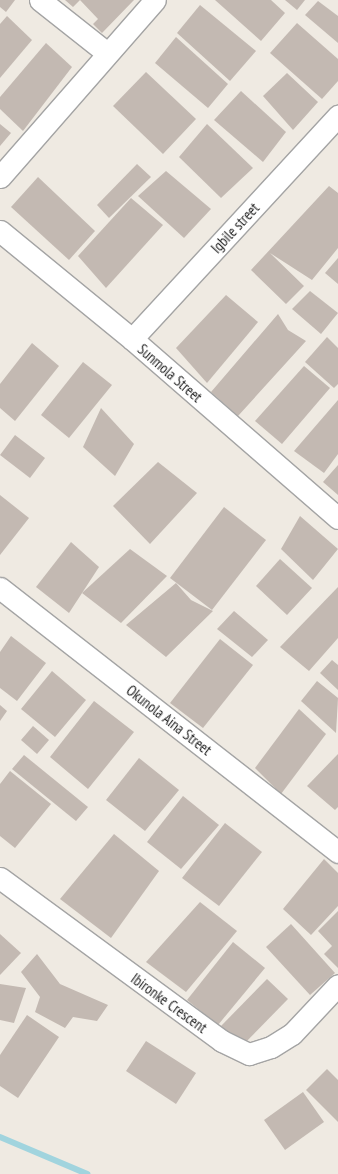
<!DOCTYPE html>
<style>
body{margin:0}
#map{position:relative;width:338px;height:1174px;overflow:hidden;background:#efeae2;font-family:"PT Sans Narrow",sans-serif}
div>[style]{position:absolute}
.stream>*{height:6px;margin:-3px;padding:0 3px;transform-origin:3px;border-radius:3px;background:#a1d4de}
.building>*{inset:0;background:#c3b9b2}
.roads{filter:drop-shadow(1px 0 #a4a4a4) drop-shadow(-1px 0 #a4a4a4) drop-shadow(0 1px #a4a4a4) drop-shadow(0 -1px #a4a4a4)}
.minor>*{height:21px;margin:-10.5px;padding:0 10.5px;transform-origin:10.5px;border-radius:10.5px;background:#fff}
span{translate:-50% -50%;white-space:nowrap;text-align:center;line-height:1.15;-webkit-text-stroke:3.5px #fff;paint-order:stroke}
.street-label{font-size:15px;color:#1d1d1d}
</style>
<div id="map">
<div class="stream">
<div style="left:0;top:1137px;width:95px;rotate:23deg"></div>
</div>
<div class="building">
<div style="clip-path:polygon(0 0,15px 0,6px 12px,0 7px)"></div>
<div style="clip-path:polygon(65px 0,134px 0,102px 33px,93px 24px,98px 19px,80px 0,73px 7px)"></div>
<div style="clip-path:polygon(215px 0,271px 0,285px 13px,261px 41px)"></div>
<div style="clip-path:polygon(285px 0,305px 0,297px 10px)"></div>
<div style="clip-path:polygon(318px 1px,338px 16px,338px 43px,305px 15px)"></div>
<div style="clip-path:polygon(200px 5px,256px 51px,230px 81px,177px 33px)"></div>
<div style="clip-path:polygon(7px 16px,32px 40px,0 78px,0 24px)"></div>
<div style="clip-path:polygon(297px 23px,338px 59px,338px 81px,322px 99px,270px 53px)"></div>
<div style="clip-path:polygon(176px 37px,228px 84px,208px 108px,155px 63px)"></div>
<div style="clip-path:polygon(46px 43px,72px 67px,23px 131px,0 109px,0 97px)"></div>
<div style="clip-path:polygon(146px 72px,196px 119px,163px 154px,113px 106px)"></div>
<div style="clip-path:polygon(287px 73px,318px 102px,293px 130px,263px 96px)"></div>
<div style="clip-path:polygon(241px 91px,286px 132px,263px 162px,214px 120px)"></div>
<div style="clip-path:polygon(0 124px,11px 133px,0 146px)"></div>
<div style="clip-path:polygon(207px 124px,253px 168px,221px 198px,179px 157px)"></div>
<div style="clip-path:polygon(137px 164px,151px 177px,109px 218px,97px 205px)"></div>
<div style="clip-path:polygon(166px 171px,211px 209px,184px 238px,138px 196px)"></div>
<div style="clip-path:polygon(38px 177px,95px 231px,69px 260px,11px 207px)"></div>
<div style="clip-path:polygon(329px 186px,338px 193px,338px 248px,312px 280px,270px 253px,304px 286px,286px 304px,251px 270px)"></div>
<div style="clip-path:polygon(131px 198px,163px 225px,106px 288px,78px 256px)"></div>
<div style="clip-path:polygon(338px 258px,338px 284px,325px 273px)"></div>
<div style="clip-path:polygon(310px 291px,338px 313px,321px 334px,292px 309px)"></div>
<div style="clip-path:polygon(226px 295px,258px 322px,207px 383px,176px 348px)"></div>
<div style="clip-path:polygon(278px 314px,288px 330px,306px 341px,238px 416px,211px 392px)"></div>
<div style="clip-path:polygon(327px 337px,338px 348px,338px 384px,334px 388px,305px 362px)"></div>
<div style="clip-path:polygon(32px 343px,59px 366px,15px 421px,0 408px,0 384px)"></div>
<div style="clip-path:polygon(83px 362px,112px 385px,69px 438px,41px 415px)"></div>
<div style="clip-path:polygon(304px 366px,330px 388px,282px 444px,255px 421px)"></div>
<div style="clip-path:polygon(338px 400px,338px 454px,324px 473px,294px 451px)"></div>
<div style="clip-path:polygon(101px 408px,134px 444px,115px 476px,83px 447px)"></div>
<div style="clip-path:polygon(15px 435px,45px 458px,30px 478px,0 455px)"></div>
<div style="clip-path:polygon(158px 462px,197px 493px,150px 544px,113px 506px)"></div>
<div style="clip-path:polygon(338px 465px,338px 495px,323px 482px)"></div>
<div style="clip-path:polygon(0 495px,29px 518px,0 555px)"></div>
<div style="clip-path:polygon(224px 507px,266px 540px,212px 610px,170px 578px)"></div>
<div style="clip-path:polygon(300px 516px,338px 549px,313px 580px,281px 549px)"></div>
<div style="clip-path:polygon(71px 542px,99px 567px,69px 613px,36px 587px)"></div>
<div style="clip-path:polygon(130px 549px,167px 576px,121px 623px,82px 593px)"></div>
<div style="clip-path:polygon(280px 559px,312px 588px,287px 615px,256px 586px)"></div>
<div style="clip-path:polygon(176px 583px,191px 600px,213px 611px,166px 657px,126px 625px)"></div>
<div style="clip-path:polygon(338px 587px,338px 638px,309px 671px,280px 647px)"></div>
<div style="clip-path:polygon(234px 611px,268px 640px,252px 657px,217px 629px)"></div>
<div style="clip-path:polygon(11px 636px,46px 663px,17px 701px,0 688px,0 652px)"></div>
<div style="clip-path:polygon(220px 639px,253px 665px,203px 728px,170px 703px)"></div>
<div style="clip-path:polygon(332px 660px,338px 665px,338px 690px,320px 673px)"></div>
<div style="clip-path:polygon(52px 671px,86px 700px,55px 737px,21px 709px)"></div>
<div style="clip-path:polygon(317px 681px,338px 698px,336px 733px,301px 701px)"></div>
<div style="clip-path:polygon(94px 701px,134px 732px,88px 789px,50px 757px)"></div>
<div style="clip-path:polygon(0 705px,7px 711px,0 721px)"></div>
<div style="clip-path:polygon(299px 709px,326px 734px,281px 794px,255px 768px)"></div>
<div style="clip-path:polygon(33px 726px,49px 740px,37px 754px,21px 740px)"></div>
<div style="clip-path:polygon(338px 754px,338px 807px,335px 810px,307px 786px)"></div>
<div style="clip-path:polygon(24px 755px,88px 807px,76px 821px,12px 769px)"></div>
<div style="clip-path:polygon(139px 758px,179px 790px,145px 831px,106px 800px)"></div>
<div style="clip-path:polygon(10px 771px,51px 804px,15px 848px,0 836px,0 784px)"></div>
<div style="clip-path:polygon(183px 796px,219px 825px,181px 869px,147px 842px)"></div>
<div style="clip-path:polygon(225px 823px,262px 852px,219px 906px,182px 878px)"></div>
<div style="clip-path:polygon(114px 834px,159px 871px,111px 938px,60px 899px)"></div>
<div style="clip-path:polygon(324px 859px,338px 873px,338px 906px,311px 935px,283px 909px)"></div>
<div style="clip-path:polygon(200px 902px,237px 931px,186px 992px,146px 962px)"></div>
<div style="clip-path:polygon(338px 911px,338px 968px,324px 954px,332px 946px,318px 931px)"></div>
<div style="clip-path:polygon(291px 924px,335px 973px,310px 995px,266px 947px)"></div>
<div style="clip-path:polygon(0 934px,21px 953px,0 975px)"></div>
<div style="clip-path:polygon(233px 942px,265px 968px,218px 1025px,187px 1000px)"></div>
<div style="clip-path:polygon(37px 954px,60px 984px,108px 1005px,97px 1021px,73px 1017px,65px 1028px,35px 1012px,40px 997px,21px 972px)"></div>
<div style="clip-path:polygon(267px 979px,288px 999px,242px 1046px,221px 1026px)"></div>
<div style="clip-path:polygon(0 984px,26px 988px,14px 1023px,0 1020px)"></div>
<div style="clip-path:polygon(27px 1015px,59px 1037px,18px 1098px,0 1086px,0 1055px)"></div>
<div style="clip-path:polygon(146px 1041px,196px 1073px,176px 1104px,126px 1071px)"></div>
<div style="clip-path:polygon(327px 1069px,338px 1080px,338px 1122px,306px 1090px)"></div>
<div style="clip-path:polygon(303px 1092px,324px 1122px,285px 1150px,264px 1120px)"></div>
</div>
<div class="roads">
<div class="minor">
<div style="left:40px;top:0;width:85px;rotate:38.3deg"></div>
<div style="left:0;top:177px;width:235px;rotate:-48.8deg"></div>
<div style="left:0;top:231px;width:171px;rotate:39.3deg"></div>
<div style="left:132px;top:339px;width:273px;rotate:41deg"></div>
<div style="left:132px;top:339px;width:304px;rotate:-47.3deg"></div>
<div style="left:0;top:588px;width:429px;rotate:38deg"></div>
<div style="left:0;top:878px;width:275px;rotate:36.3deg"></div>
<div style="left:222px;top:1041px;width:30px;rotate:26deg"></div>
<div style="left:249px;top:1054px;width:23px;rotate:-18deg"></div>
<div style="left:271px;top:1047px;width:25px;rotate:-32deg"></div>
<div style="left:292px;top:1034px;width:67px;rotate:-46.8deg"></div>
</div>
</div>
<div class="street-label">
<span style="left:235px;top:228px;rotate:-47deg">Igbile street</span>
<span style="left:170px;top:373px;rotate:41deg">Sunmola Street</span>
<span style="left:169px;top:720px;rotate:38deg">Okunola Aina Street</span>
<span style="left:169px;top:1003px;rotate:36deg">Ibironke Crescent</span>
</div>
</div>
